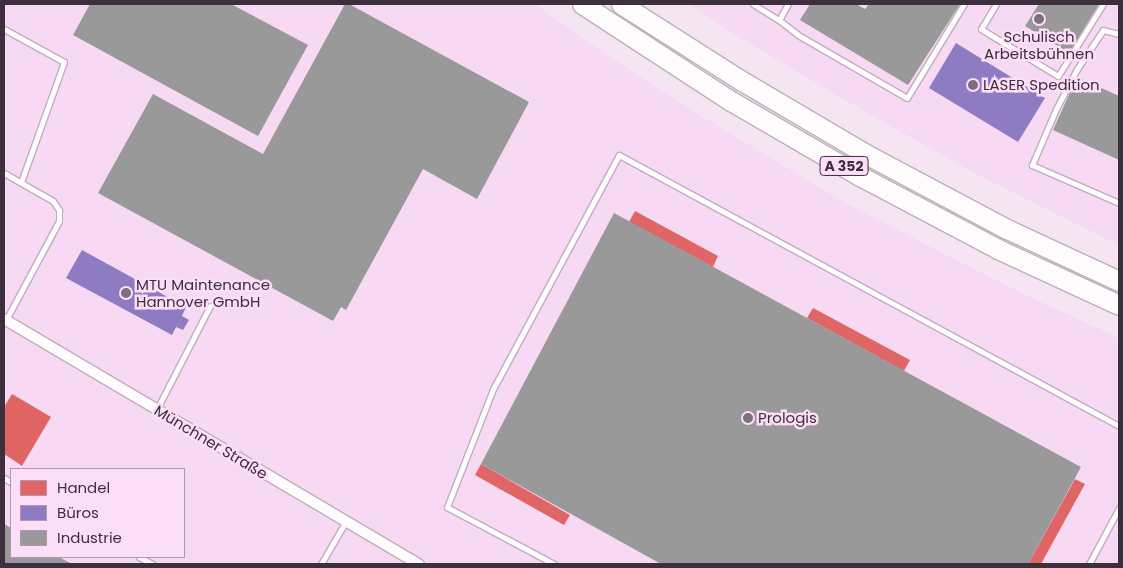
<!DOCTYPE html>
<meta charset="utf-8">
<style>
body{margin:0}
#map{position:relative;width:1123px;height:568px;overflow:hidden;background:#f5e5f3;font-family:Poppins,sans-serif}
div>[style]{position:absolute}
.built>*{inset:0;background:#f8d9f4}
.shops>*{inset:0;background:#e06666}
.offices>*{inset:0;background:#8e7cc3}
.industry>*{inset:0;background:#999}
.roads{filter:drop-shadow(1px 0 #bcafbb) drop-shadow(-1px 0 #bcafbb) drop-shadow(0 1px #bcafbb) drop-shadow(0 -1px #bcafbb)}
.lane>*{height:5px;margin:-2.5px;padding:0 2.5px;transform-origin:2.5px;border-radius:2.5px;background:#fefbfd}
.street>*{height:10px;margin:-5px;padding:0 5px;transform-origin:5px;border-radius:5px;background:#fefbfd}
.highway>*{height:19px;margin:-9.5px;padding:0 9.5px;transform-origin:9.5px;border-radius:9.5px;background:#fefbfd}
.dots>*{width:14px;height:14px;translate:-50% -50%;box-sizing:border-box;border:2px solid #fcdef8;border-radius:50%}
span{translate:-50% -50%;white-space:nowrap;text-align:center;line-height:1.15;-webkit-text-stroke:5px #fcdef8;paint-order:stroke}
.shield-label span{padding:1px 4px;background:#fcdef8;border:1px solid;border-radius:4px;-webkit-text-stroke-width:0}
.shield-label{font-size:14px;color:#3d2f3b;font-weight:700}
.poi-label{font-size:15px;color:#3d2f3b}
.left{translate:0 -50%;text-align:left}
.street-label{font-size:15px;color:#3d2f3b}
.frame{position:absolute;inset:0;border:5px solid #3d2f3b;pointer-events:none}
.legend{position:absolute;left:10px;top:468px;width:175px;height:90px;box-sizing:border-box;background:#fcdef8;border:1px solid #b098ac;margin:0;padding:6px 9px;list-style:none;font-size:15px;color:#3d2f3b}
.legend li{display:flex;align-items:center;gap:10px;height:25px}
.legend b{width:25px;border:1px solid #b098ac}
</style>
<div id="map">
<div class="built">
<div style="clip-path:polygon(evenodd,4px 4px,535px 4px,595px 47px,693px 111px,844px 202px,1009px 287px,1119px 338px,1119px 564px,4px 564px,4px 4px,11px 469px,184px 469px,184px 557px,11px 557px,11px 469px)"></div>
<div style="clip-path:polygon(690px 4px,1119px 4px,1119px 245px,982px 177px,860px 109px,732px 33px)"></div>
</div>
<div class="shops">
<div style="clip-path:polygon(635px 211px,718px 256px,713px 267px,629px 222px)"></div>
<div style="clip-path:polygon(813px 308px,910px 360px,904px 371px,807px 318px)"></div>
<div style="clip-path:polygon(12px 394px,51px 417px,22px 466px,4px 454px,4px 407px)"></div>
<div style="clip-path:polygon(481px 464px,570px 515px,564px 525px,475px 475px)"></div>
<div style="clip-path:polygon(1075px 479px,1085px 484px,1041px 564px,1028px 564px)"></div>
</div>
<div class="offices">
<div style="clip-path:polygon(956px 43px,1045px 98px,1018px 142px,929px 88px)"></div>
<div style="clip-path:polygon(82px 250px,186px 307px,182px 316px,189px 320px,183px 330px,176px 327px,172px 335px,66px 278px)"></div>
</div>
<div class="industry">
<div style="clip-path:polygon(90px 4px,231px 4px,308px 45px,258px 136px,73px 35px)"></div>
<div style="clip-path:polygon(345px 4px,349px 4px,529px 102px,477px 199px,423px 169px,346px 310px,341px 307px,333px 321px,98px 193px,153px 94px,263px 154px)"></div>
<div style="clip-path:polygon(810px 4px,856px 4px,865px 9px,869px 4px,960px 4px,908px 85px,800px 20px)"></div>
<div style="clip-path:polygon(1039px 4px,1099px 4px,1069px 53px,1025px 26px)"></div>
<div style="clip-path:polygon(1077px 77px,1119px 96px,1119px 160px,1053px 130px)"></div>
<div style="clip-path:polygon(614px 213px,1081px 467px,1028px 564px,661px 564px,481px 464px)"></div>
<div style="clip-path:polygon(4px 524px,11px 528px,11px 557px,59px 557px,72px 564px,4px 564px)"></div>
</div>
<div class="roads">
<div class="lane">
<div style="left:753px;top:4px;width:31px;rotate:32deg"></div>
<div style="left:779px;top:20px;width:18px;rotate:-61deg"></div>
<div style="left:996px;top:4px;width:29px;rotate:121deg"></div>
<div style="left:981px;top:29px;width:90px;rotate:31.4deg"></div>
<div style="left:1058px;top:76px;width:85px;rotate:-58deg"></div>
<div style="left:779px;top:20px;width:24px;rotate:38deg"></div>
<div style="left:798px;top:35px;width:126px;rotate:30deg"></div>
<div style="left:907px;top:98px;width:110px;rotate:-58.8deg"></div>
<div style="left:4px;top:29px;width:68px;rotate:28.8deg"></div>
<div style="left:64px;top:62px;width:127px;rotate:109.7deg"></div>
<div style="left:1119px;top:34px;width:16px;rotate:-166deg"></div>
<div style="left:1103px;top:30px;width:47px;rotate:123.7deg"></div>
<div style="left:1077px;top:69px;width:45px;rotate:117.7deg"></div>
<div style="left:1056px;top:109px;width:61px;rotate:113.2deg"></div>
<div style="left:1032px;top:165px;width:95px;rotate:23.6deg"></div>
<div style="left:4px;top:173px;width:56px;rotate:29.7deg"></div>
<div style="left:53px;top:201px;width:11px;rotate:56deg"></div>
<div style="left:59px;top:210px;width:11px;rotate:90deg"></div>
<div style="left:59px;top:221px;width:112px;rotate:118.2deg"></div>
<div style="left:157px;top:409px;width:116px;rotate:-62.8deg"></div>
<div style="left:4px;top:478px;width:8px;rotate:30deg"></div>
<div style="left:139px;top:557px;width:15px;rotate:28deg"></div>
<div style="left:321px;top:564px;width:50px;rotate:-59.8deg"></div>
<div style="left:554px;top:564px;width:121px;rotate:-152deg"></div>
<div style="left:447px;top:507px;width:127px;rotate:-68.7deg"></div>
<div style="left:493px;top:389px;width:266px;rotate:-61.7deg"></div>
<div style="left:619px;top:155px;width:569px;rotate:28.46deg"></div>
<div style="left:1089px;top:564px;width:64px;rotate:-61.8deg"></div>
</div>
<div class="street">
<div style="left:4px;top:319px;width:482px;rotate:30.6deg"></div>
</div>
<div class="highway">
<div style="left:582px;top:4px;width:178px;rotate:33.1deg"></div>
<div style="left:731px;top:101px;width:149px;rotate:30.2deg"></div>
<div style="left:860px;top:176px;width:156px;rotate:27.9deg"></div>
<div style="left:998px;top:249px;width:133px;rotate:24.8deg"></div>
<div style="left:621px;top:4px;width:143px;rotate:32.5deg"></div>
<div style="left:742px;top:81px;width:142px;rotate:30.5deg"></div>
<div style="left:864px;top:153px;width:162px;rotate:28deg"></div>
<div style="left:1007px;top:229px;width:123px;rotate:24.9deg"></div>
</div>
</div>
<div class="dots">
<div style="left:1039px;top:19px;background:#7d6f7b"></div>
<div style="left:973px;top:85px;background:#7d6f7b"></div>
<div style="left:126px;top:293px;background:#7d6f7b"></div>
<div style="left:748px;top:418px;background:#7d6f7b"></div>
</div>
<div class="shield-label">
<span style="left:844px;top:166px">A 352</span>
</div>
<div class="poi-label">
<span style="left:1039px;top:45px">Schulisch<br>Arbeitsbühnen</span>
<span class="left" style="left:983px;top:85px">LASER Spedition</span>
<span class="left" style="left:136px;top:293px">MTU Maintenance<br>Hannover GmbH</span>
<span class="left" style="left:758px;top:418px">Prologis</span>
</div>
<div class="street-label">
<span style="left:211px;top:442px;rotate:31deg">Münchner Straße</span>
</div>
<div class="frame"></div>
<ul class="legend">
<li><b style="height:14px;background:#e06666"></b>Handel</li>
<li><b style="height:14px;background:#8e7cc3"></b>Büros</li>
<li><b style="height:14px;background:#999"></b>Industrie</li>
</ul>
</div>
